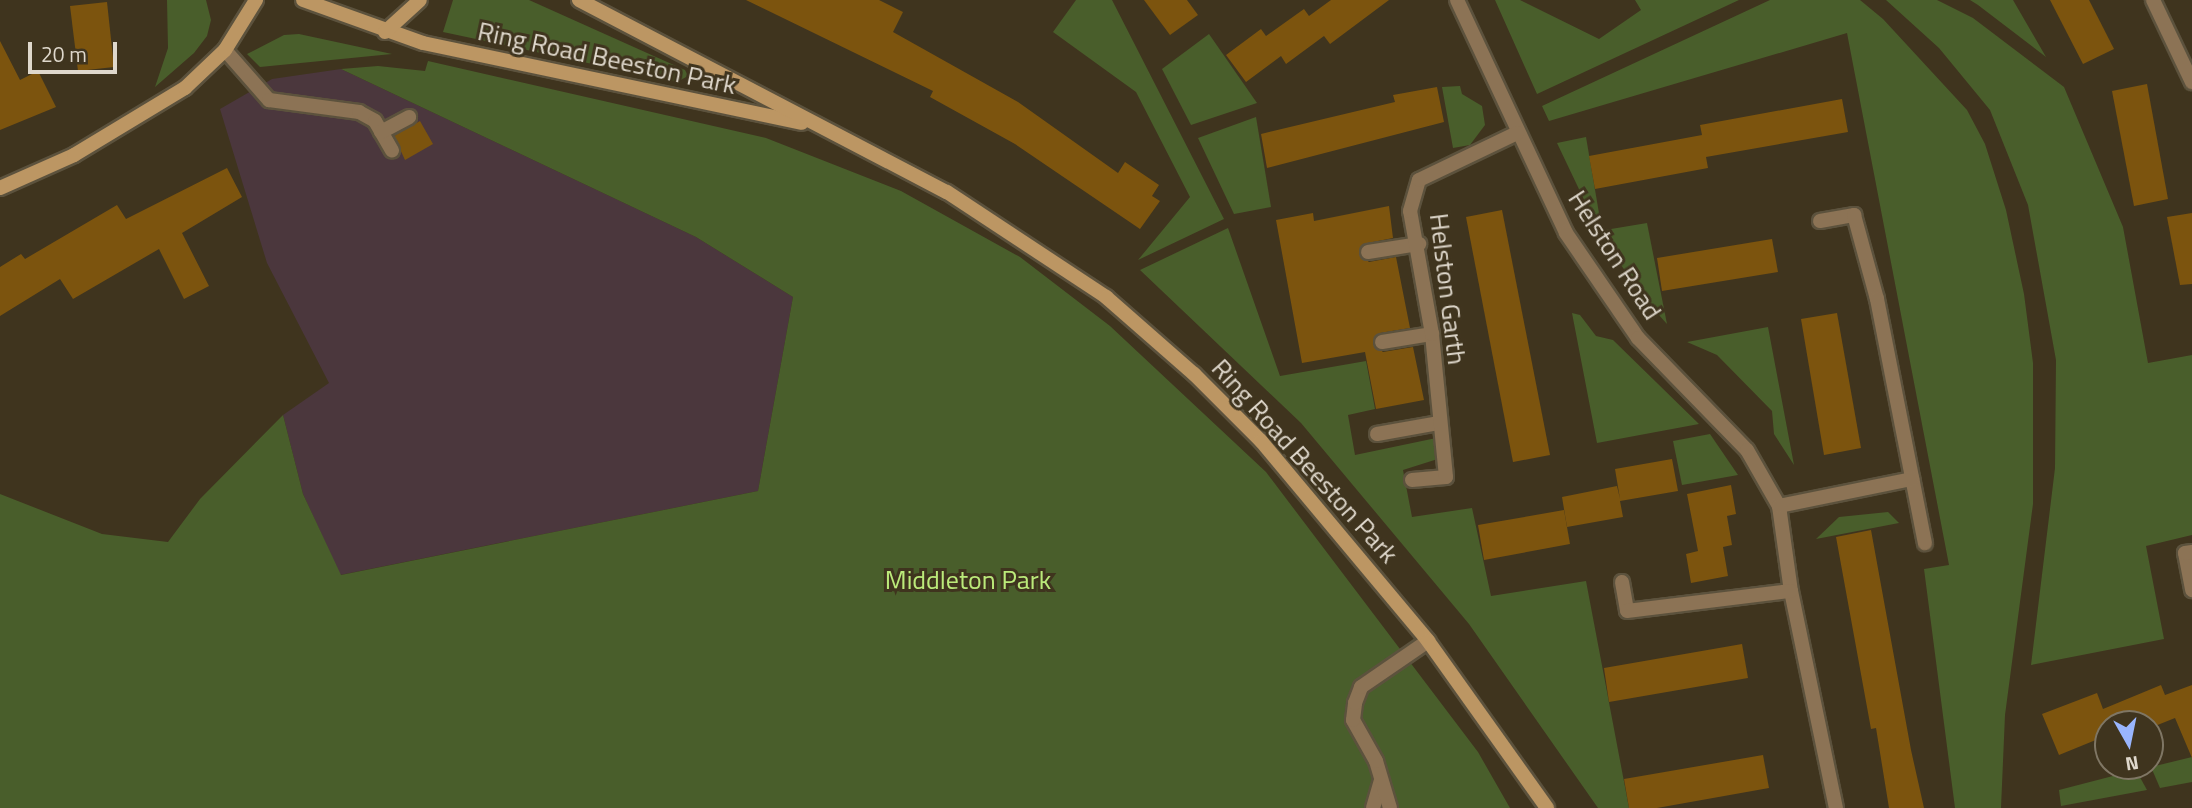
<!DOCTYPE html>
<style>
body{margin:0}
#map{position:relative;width:2192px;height:808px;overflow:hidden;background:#3f341e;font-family:"Titillium Web",sans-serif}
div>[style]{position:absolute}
.industrial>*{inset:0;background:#4b373d}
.green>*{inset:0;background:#495e2b}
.building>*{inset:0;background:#7c540e}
.roads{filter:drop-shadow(2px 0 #5c523d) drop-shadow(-2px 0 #5c523d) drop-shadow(0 2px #5c523d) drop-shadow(0 -2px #5c523d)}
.lane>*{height:14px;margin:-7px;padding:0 7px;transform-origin:7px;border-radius:7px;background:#8c7355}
.street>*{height:14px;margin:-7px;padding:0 7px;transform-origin:7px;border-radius:7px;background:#8c7355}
.secondary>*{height:14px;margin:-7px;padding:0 7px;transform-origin:7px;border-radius:7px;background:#bc9663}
span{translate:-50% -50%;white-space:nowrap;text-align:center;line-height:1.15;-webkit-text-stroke:6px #3f341e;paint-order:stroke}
.street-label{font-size:26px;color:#dfd8cc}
.park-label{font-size:26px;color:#bbea7a}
.north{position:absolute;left:2094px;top:710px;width:70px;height:70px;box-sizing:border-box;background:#3f341e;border:2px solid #7f7664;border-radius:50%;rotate:171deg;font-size:19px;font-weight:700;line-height:28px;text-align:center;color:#dfd8cc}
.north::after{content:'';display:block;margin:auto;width:24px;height:32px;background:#99b5fd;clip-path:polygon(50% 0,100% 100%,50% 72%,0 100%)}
.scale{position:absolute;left:28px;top:42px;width:89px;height:32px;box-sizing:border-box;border:4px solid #dfd8cc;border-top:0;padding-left:9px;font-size:21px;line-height:24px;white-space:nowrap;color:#dfd8cc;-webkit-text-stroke:5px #3f341e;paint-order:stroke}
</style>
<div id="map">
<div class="industrial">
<div style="clip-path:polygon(341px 69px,696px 237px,793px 297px,758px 491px,340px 575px,303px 494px,283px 415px,329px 383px,267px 263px,220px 109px,272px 79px)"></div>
</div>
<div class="green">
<div style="clip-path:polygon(167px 0,206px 0,211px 20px,207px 36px,194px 53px,155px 87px,168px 48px)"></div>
<div style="clip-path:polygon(453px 0,529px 0,685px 70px,688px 76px,677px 82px,443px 32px)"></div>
<div style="clip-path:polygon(1076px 0,1112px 0,1224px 219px,1138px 260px,1190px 197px,1136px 92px,1053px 32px)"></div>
<div style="clip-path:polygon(1495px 0,1520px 0,1599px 39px,1641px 10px,1635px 0,1739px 0,1537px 94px)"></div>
<div style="clip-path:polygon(1770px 0,1860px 0,1883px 19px,1967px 110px,1985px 144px,2006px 210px,2024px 294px,2033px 363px,2033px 504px,2005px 715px,2001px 808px,1955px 808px,1924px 569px,1949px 565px,1847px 33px,1549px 121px,1542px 106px)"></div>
<div style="clip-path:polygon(1886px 0,1937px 0,1973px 18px,2064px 87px,2123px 227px,2148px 363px,2192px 355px,2192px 535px,2146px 546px,2164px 639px,2031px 665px,2055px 468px,2056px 360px,2028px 205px,1990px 110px,1939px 48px)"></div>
<div style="clip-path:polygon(1970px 0,2013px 0,2046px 57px,1978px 5px)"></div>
<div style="clip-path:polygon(299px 34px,392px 54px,260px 67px,247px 54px,284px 35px)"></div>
<div style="clip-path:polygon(1209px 34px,1257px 103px,1191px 125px,1162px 69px)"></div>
<div style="clip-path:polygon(428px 61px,766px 138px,901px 191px,1020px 257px,1110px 326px,1266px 472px,1478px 752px,1510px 808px,0 808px,0 494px,102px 534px,168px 542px,200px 499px,283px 415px,303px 494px,341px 575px,758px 491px,793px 297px,696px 237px,341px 69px,378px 66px,425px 71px)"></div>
<div style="clip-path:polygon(1460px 86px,1462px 94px,1482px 106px,1485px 125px,1470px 145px,1453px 148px,1442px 87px)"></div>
<div style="clip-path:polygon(1256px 117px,1271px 207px,1234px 214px,1198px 138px)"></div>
<div style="clip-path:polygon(1586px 137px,1600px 219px,1587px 206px,1557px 143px)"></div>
<div style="clip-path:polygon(1647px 223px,1667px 324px,1640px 294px,1599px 231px)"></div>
<div style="clip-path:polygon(1228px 228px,1280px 376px,1366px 361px,1375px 409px,1348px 415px,1355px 455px,1441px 437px,1444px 457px,1403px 470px,1412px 517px,1472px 508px,1491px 596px,1586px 581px,1629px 808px,1598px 808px,1469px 624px,1301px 423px,1140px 270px)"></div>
<div style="clip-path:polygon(1572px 313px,1580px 315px,1596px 336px,1613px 340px,1699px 424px,1597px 443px)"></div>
<div style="clip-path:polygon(1768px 327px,1794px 465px,1774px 434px,1772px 411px,1717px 355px,1687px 342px)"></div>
<div style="clip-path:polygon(1710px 434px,1738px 475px,1682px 485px,1673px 441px)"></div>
<div style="clip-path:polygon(1888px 512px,1899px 523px,1816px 539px,1839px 517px)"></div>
<div style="clip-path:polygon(2192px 757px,2192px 782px,2160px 788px,2151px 767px)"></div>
<div style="clip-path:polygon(2136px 770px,2147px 790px,2061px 806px,2059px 790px)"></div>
</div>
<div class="building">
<div style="clip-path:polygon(746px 0,879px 0,903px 12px,893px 32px,1018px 102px,1118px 173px,1125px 162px,1159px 185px,1152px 196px,1160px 201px,1140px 229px,1015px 144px,930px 97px,933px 91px)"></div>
<div style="clip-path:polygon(1144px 0,1187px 0,1198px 15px,1170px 35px)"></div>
<div style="clip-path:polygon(1331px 0,1389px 0,1330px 44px,1324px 36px,1286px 64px,1281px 56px,1246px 82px,1226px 55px,1261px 29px,1266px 36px,1304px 9px,1309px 16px)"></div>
<div style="clip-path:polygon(2050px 0,2089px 0,2114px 49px,2083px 64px)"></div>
<div style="clip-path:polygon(107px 2px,114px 67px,78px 71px,70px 6px)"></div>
<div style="clip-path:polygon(0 41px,20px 80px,38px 71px,56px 107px,0 130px)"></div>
<div style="clip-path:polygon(2147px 84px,2168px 199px,2134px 206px,2112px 91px)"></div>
<div style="clip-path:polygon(1437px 87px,1444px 122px,1267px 168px,1261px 134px,1395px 102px,1393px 95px)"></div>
<div style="clip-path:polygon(1842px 99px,1848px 132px,1706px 157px,1708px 168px,1595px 189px,1589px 156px,1702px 135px,1700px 125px)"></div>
<div style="clip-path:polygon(420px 121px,433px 144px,405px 160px,394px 136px)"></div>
<div style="clip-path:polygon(227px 168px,242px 197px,182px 233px,209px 286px,184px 299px,159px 249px,73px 299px,60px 279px,0 316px,0 267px,21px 254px,25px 259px,117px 205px,126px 219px)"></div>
<div style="clip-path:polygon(1389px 206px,1393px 238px,1363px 244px,1359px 254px,1369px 262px,1396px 257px,1410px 328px,1380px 333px,1373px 344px,1383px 352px,1413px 347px,1424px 400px,1376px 409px,1365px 352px,1302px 363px,1276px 220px,1313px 213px,1314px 221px)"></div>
<div style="clip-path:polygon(1502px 210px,1550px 455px,1513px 462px,1466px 217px)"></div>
<div style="clip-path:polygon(2192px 213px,2192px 284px,2180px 285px,2167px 217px)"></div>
<div style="clip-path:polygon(1772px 239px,1778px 272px,1662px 291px,1657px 258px)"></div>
<div style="clip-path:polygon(1837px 313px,1861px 448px,1824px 455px,1801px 319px)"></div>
<div style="clip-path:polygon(1672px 459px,1678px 491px,1620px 501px,1623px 517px,1567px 527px,1562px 497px,1617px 486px,1620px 499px,1615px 469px)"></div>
<div style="clip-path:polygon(1731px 485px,1736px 514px,1727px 516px,1732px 545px,1723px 547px,1728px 576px,1691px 583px,1686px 554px,1698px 551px,1687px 494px)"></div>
<div style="clip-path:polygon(1564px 510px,1570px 544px,1484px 560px,1478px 525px)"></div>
<div style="clip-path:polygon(1871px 530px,1911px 750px,1924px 808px,1889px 808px,1876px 728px,1871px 729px,1836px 537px)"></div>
<div style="clip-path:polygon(1742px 644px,1748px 678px,1609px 702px,1604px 668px)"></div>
<div style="clip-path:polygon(2161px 685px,2165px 695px,2192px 685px,2192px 758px,2175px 718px,2150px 728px,2150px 717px,2134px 724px,2108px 724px,2108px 735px,2059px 755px,2042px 714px,2097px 693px,2103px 709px)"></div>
<div style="clip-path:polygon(1763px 755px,1769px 788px,1657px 808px,1629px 808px,1624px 779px)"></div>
</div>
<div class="roads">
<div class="lane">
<div style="left:225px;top:50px;width:67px;rotate:48.7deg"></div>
<div style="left:269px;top:100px;width:91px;rotate:7.6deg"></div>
<div style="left:359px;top:112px;width:18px;rotate:29deg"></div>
<div style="left:375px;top:121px;width:34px;rotate:60deg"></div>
<div style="left:381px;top:132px;width:32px;rotate:-28deg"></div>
<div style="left:1368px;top:252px;width:52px;rotate:-8.9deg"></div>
<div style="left:1382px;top:342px;width:51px;rotate:-9.1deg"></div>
<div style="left:1377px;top:434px;width:62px;rotate:-10.2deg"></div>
<div style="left:2185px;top:553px;width:38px;rotate:79deg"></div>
<div style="left:1373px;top:808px;width:29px;rotate:-74deg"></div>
<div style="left:1390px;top:808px;width:49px;rotate:-106.6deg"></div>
<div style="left:1376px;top:761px;width:47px;rotate:-119.3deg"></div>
<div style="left:1353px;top:720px;width:17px;rotate:-83deg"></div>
<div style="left:1355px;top:703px;width:17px;rotate:-69deg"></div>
<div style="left:1361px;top:687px;width:81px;rotate:-34.5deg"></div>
</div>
<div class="street">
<div style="left:1457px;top:0;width:257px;rotate:64.9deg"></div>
<div style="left:1566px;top:233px;width:127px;rotate:55.6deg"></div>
<div style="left:1638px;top:338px;width:156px;rotate:45.8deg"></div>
<div style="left:1747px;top:450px;width:64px;rotate:60.3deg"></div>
<div style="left:1779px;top:506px;width:86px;rotate:82deg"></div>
<div style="left:1791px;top:591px;width:222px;rotate:78.3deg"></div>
<div style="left:2153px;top:0;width:91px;rotate:64.6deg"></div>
<div style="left:1820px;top:221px;width:35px;rotate:-10deg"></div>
<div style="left:1854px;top:215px;width:87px;rotate:74.7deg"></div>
<div style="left:1877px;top:299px;width:249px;rotate:78.9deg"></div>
<div style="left:1412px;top:480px;width:34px;rotate:-5deg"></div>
<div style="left:1446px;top:477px;width:144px;rotate:-95.6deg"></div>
<div style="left:1432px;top:334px;width:125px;rotate:-100.1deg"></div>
<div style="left:1410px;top:211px;width:32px;rotate:-74deg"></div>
<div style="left:1419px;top:180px;width:109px;rotate:-25.6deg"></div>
<div style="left:1779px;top:506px;width:136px;rotate:-11.5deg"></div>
<div style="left:2185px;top:553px;width:7px;rotate:-8deg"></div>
<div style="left:1622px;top:582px;width:29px;rotate:80deg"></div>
<div style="left:1627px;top:611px;width:165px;rotate:-7deg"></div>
</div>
<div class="secondary">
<div style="left:303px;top:0;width:127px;rotate:19.7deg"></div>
<div style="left:423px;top:43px;width:387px;rotate:11.9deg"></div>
<div style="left:579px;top:0;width:415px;rotate:27.6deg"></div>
<div style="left:947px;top:192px;width:191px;rotate:33.4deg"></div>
<div style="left:1106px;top:297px;width:117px;rotate:41.2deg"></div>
<div style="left:1194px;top:374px;width:95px;rotate:45deg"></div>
<div style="left:1261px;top:441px;width:261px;rotate:50.1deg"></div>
<div style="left:1428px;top:641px;width:205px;rotate:54.5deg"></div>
<div style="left:385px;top:32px;width:47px;rotate:-42.4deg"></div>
<div style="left:0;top:188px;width:81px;rotate:-24deg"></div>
<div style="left:74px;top:155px;width:130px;rotate:-31.1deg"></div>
<div style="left:185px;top:88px;width:55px;rotate:-43.5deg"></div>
<div style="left:225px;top:50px;width:59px;rotate:-58.2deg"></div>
</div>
</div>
<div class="street-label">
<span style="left:607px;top:58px;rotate:12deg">Ring Road Beeston Park</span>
<span style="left:1615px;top:255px;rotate:57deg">Helston Road</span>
<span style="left:1448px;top:289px;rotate:83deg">Helston Garth</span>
<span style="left:1305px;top:461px;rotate:48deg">Ring Road Beeston Park</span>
</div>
<div class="park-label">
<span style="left:968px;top:580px">Middleton Park</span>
</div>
<div class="north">N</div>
<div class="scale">20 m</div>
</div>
